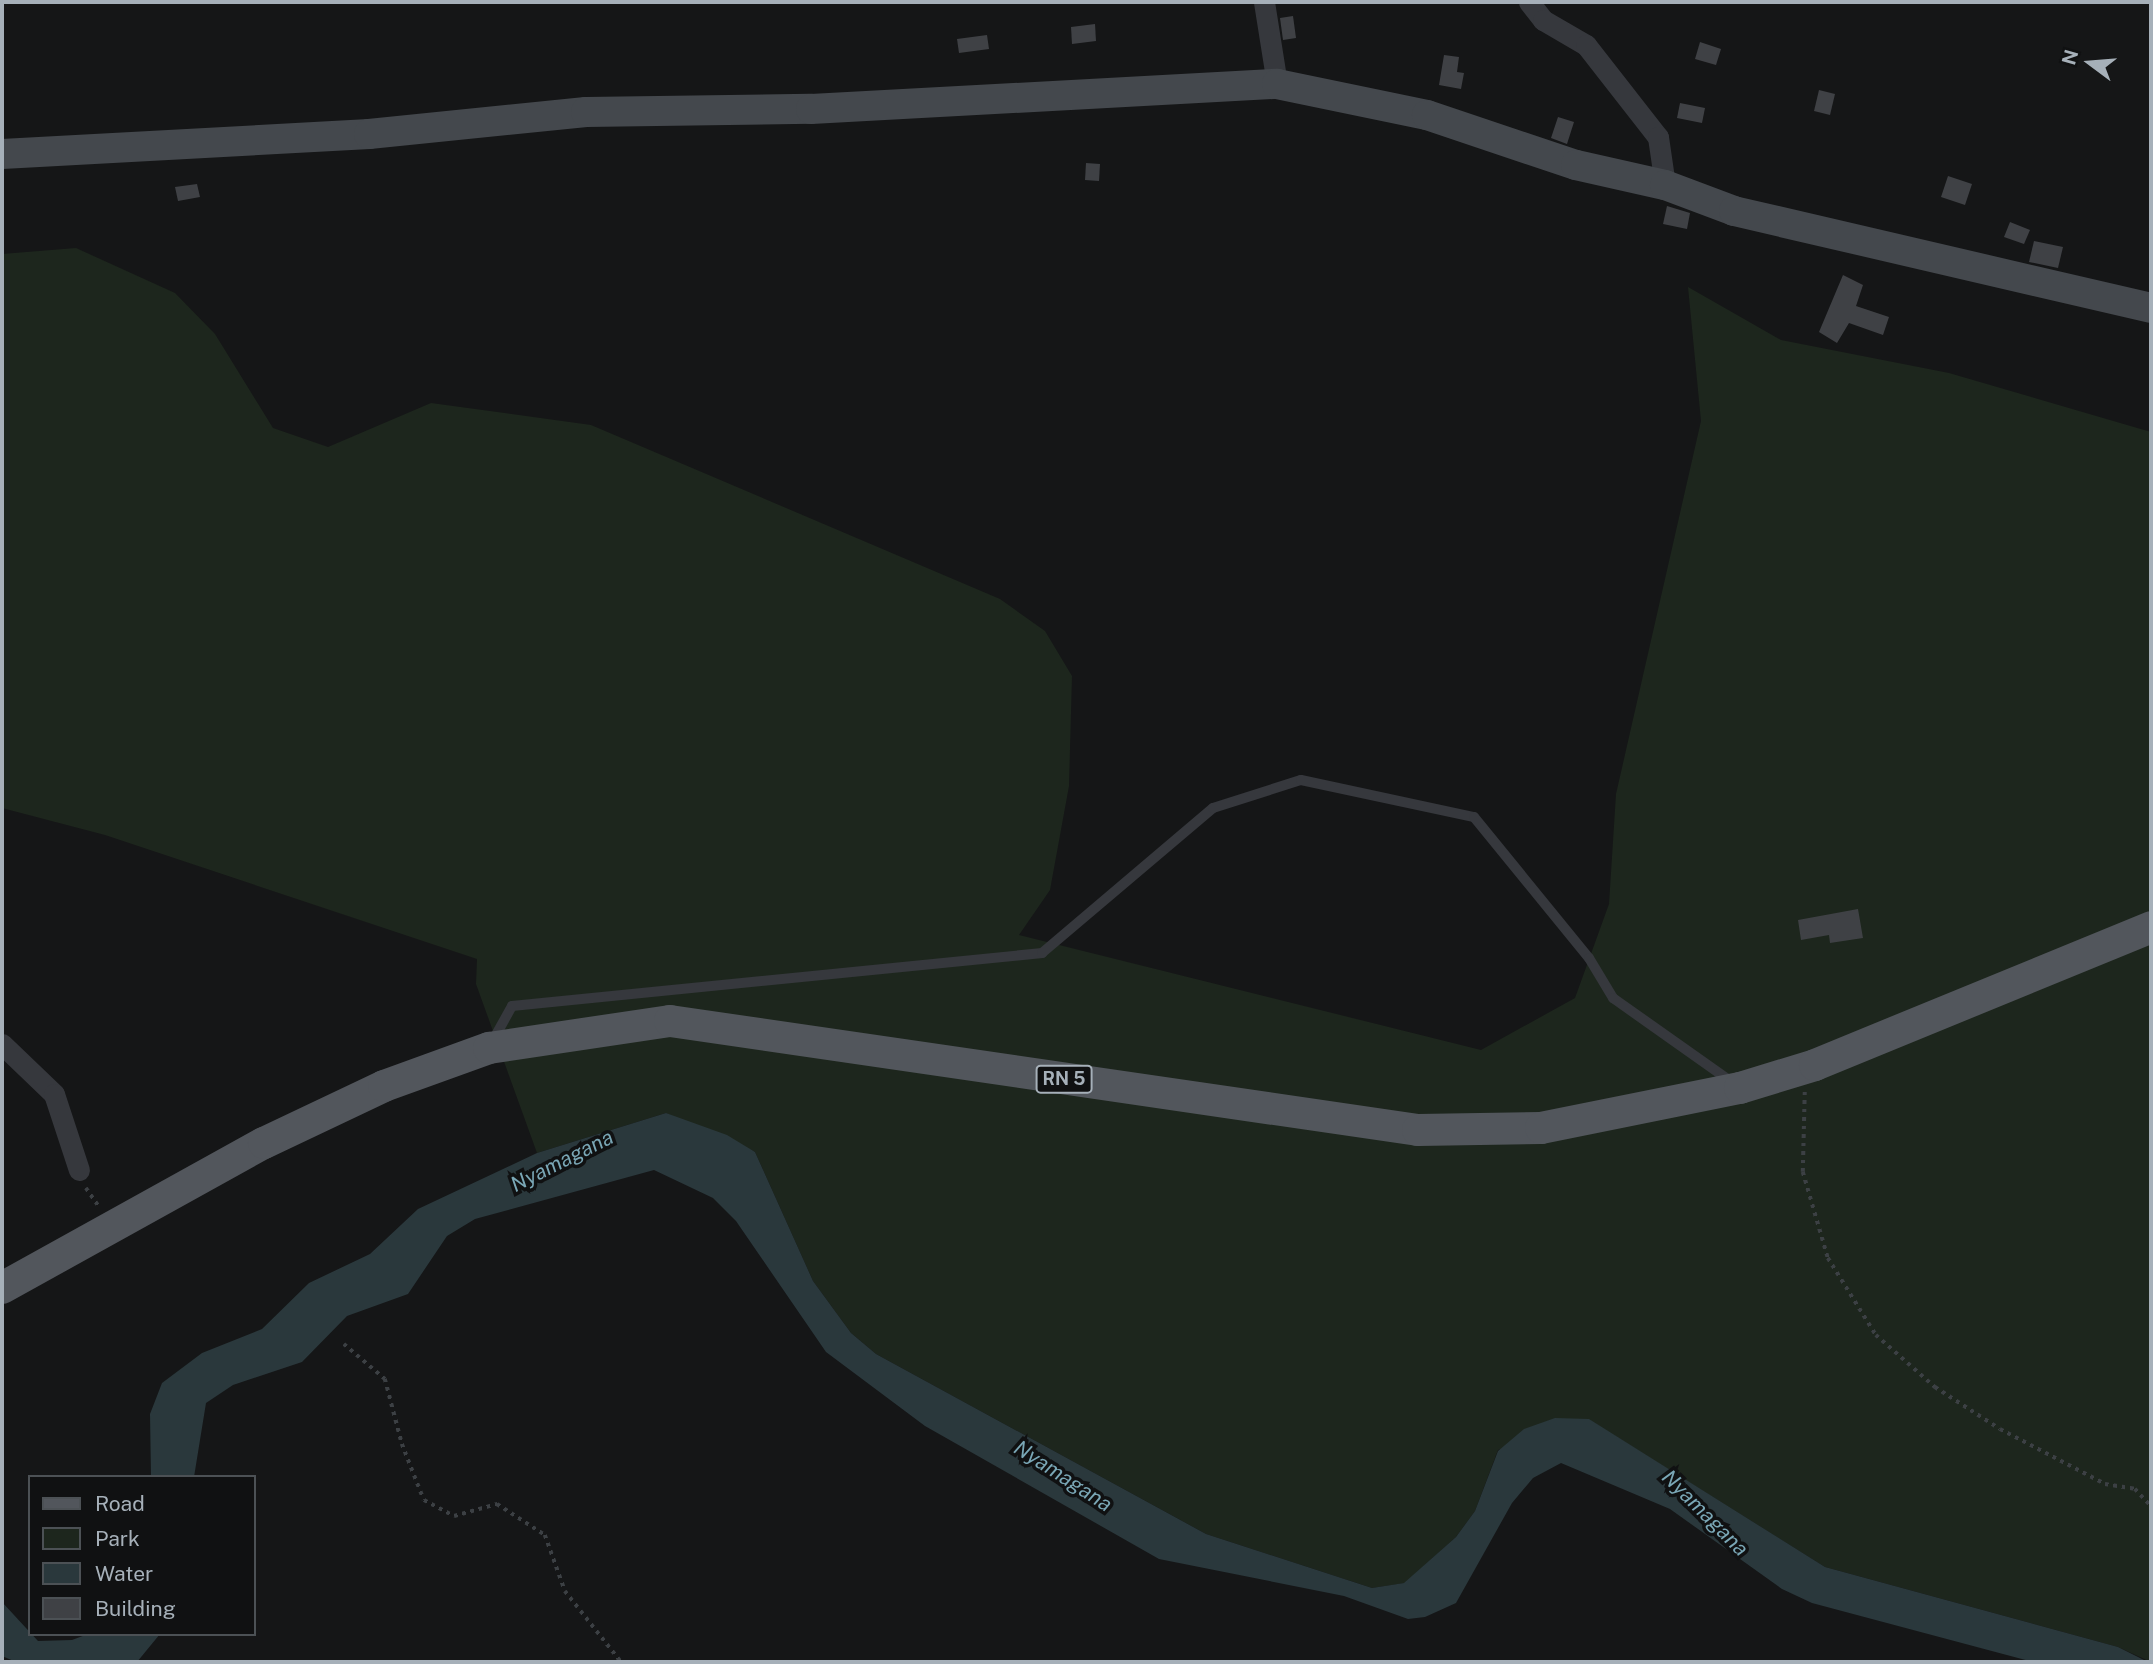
<!DOCTYPE html>
<style>
body{margin:0}
#map{position:relative;width:2153px;height:1664px;overflow:hidden;background:#151617;font-family:"Public Sans",sans-serif}
div>[style]{position:absolute}
.green>*{inset:0;background:#1d261d}
.water>*{inset:0;background:#2a383c}
.building>*{inset:0;background:#3f4145}
.path>*{height:3.5px;margin-top:-1.75px;transform-origin:0;background:repeating-linear-gradient(90deg,#3c4044 0 3.5px,transparent 0 8.5px)}
.lane>*{height:10px;margin:-5px;padding:0 5px;transform-origin:5px;border-radius:5px;background:#36383d}
.street>*{height:21px;margin:-10.5px;padding:0 10.5px;transform-origin:10.5px;border-radius:10.5px;background:#36383d}
.secondary>*{height:30px;margin:-15px;padding:0 15px;transform-origin:15px;border-radius:15px;background:#44484d}
.primary>*{height:32px;margin:-16px;padding:0 16px;transform-origin:16px;border-radius:16px;background:#52565c}
span{translate:-50% -50%;white-space:nowrap;text-align:center;line-height:1.15;-webkit-text-stroke:7px #101112;paint-order:stroke}
.shield-label span{padding:2px 5px;background:#101112;border:2px solid;border-radius:5px;-webkit-text-stroke-width:0}
.shield-label{font-size:18px;color:#a6b0b9;font-weight:700}
.water-label{font-size:21px;color:#7aa7b6;font-style:italic}
.frame{position:absolute;inset:0;border:4px solid #a6b0b9;pointer-events:none}
.legend{position:absolute;left:28px;top:1475px;width:228px;height:161px;box-sizing:border-box;background:#101112;border:2px solid #4c5155;margin:0;padding:9px 12px;list-style:none;font-size:21px;color:#a6b0b9}
.legend li{display:flex;align-items:center;gap:14px;height:35px}
.legend b{width:35px;border:2px solid #4c5155}
.north{position:absolute;left:2055px;top:28px;width:70px;height:70px;-webkit-text-stroke:5px #101112;paint-order:stroke;rotate:286deg;font-size:19px;font-weight:700;line-height:28px;text-align:center;color:#a6b0b9}
.north::after{content:'';display:block;margin:auto;width:24px;height:32px;background:#a6b0b9;clip-path:polygon(50% 0,100% 100%,50% 72%,0 100%)}
</style>
<div id="map">
<div class="green">
<div style="clip-path:polygon(76px 248px,175px 293px,215px 334px,273px 428px,328px 447px,431px 403px,591px 425px,1000px 599px,1045px 631px,1072px 676px,1069px 786px,1050px 890px,1019px 935px,1481px 1050px,1575px 998px,1609px 904px,1616px 794px,1701px 421px,1688px 287px,1781px 340px,1949px 373px,2151px 432px,2151px 1662px,2118px 1647px,1825px 1567px,1588px 1419px,1498px 1450px,1475px 1511px,1456px 1537px,1405px 1583px,1372px 1588px,1206px 1534px,876px 1354px,851px 1333px,813px 1281px,755px 1152px,666px 1113px,537px 1153px,476px 984px,477px 959px,105px 835px,2px 808px,2px 254px)"></div>
</div>
<div class="water">
<div style="clip-path:polygon(666px 1113px,727px 1135px,755px 1152px,813px 1281px,851px 1333px,876px 1354px,1206px 1534px,1372px 1588px,1404px 1583px,1456px 1537px,1475px 1511px,1498px 1451px,1524px 1429px,1555px 1418px,1589px 1419px,1825px 1567px,2118px 1647px,2148px 1662px,2033px 1662px,1812px 1603px,1782px 1589px,1670px 1509px,1561px 1463px,1533px 1478px,1512px 1503px,1456px 1603px,1425px 1617px,1408px 1619px,1344px 1596px,1159px 1559px,925px 1426px,826px 1352px,736px 1221px,713px 1198px,654px 1170px,475px 1219px,447px 1236px,408px 1294px,347px 1316px,302px 1362px,233px 1385px,206px 1403px,194px 1477px,151px 1477px,150px 1414px,162px 1383px,202px 1353px,262px 1329px,309px 1283px,370px 1254px,418px 1209px,537px 1153px)"></div>
<div style="clip-path:polygon(2px 1602px,38px 1641px,72px 1640px,88px 1634px,160px 1634px,137px 1662px,16px 1662px,2px 1656px)"></div>
</div>
<div class="building">
<div style="clip-path:polygon(1293px 16px,1296px 38px,1283px 40px,1280px 18px)"></div>
<div style="clip-path:polygon(1095px 24px,1096px 41px,1072px 44px,1071px 27px)"></div>
<div style="clip-path:polygon(987px 35px,989px 49px,959px 53px,957px 39px)"></div>
<div style="clip-path:polygon(1700px 42px,1721px 49px,1716px 65px,1695px 59px)"></div>
<div style="clip-path:polygon(1444px 55px,1459px 57px,1457px 72px,1464px 73px,1461px 89px,1439px 85px)"></div>
<div style="clip-path:polygon(1819px 90px,1835px 94px,1830px 115px,1814px 111px)"></div>
<div style="clip-path:polygon(1680px 103px,1705px 108px,1702px 123px,1677px 118px)"></div>
<div style="clip-path:polygon(1558px 117px,1574px 122px,1567px 144px,1551px 138px)"></div>
<div style="clip-path:polygon(1086px 163px,1100px 164px,1099px 181px,1085px 180px)"></div>
<div style="clip-path:polygon(1948px 176px,1972px 184px,1965px 205px,1941px 197px)"></div>
<div style="clip-path:polygon(197px 184px,200px 197px,178px 201px,175px 187px)"></div>
<div style="clip-path:polygon(1667px 206px,1690px 213px,1687px 229px,1663px 224px)"></div>
<div style="clip-path:polygon(2010px 222px,2030px 230px,2024px 244px,2004px 237px)"></div>
<div style="clip-path:polygon(2034px 241px,2063px 247px,2058px 268px,2029px 262px)"></div>
<div style="clip-path:polygon(1843px 275px,1863px 285px,1856px 306px,1889px 317px,1883px 335px,1849px 323px,1837px 343px,1819px 332px)"></div>
<div style="clip-path:polygon(1858px 909px,1863px 938px,1830px 943px,1829px 935px,1801px 940px,1798px 920px)"></div>
</div>
<div class="path">
<div style="left:1805px;top:1092px;width:80px;rotate:91.4deg"></div>
<div style="left:1803px;top:1172px;width:90px;rotate:73.8deg"></div>
<div style="left:1828px;top:1258px;width:91px;rotate:58.1deg"></div>
<div style="left:1876px;top:1335px;width:79px;rotate:41.4deg"></div>
<div style="left:1935px;top:1387px;width:77px;rotate:32.9deg"></div>
<div style="left:2000px;top:1429px;width:119px;rotate:27.6deg"></div>
<div style="left:2105px;top:1484px;width:30px;rotate:9deg"></div>
<div style="left:2135px;top:1489px;width:23px;rotate:47deg"></div>
<div style="left:86px;top:1188px;width:24px;rotate:55deg"></div>
<div style="left:344px;top:1344px;width:54px;rotate:40.5deg"></div>
<div style="left:385px;top:1379px;width:67px;rotate:75.3deg"></div>
<div style="left:402px;top:1444px;width:60px;rotate:68.6deg"></div>
<div style="left:424px;top:1500px;width:34px;rotate:28deg"></div>
<div style="left:454px;top:1516px;width:45px;rotate:-15.6deg"></div>
<div style="left:497px;top:1504px;width:57px;rotate:32.9deg"></div>
<div style="left:545px;top:1535px;width:59px;rotate:70.3deg"></div>
<div style="left:565px;top:1591px;width:90px;rotate:51.7deg"></div>
</div>
<div class="lane">
<div style="left:492px;top:1042px;width:41px;rotate:-60.9deg"></div>
<div style="left:512px;top:1006px;width:533px;rotate:-5.71deg"></div>
<div style="left:1042px;top:953px;width:224px;rotate:-40.3deg"></div>
<div style="left:1213px;top:808px;width:92px;rotate:-17.7deg"></div>
<div style="left:1301px;top:780px;width:177px;rotate:12.1deg"></div>
<div style="left:1474px;top:817px;width:182px;rotate:50.8deg"></div>
<div style="left:1589px;top:958px;width:47px;rotate:59deg"></div>
<div style="left:1613px;top:998px;width:147px;rotate:35.3deg"></div>
</div>
<div class="street">
<div style="left:1264px;top:2px;width:83px;rotate:81deg"></div>
<div style="left:1529px;top:2px;width:23px;rotate:52deg"></div>
<div style="left:1543px;top:20px;width:50px;rotate:30.2deg"></div>
<div style="left:1586px;top:45px;width:117px;rotate:52deg"></div>
<div style="left:1658px;top:137px;width:49px;rotate:81.7deg"></div>
<div style="left:2px;top:1044px;width:72px;rotate:43.9deg"></div>
<div style="left:54px;top:1094px;width:80px;rotate:71.8deg"></div>
</div>
<div class="secondary">
<div style="left:2px;top:154px;width:368px;rotate:-3.1deg"></div>
<div style="left:369px;top:134px;width:218px;rotate:-5.8deg"></div>
<div style="left:586px;top:112px;width:225px;rotate:-0.8deg"></div>
<div style="left:811px;top:109px;width:467px;rotate:-3.1deg"></div>
<div style="left:1277px;top:84px;width:153px;rotate:11.7deg"></div>
<div style="left:1427px;top:115px;width:157px;rotate:18.6deg"></div>
<div style="left:1576px;top:165px;width:91px;rotate:12.7deg"></div>
<div style="left:1665px;top:185px;width:74px;rotate:20.6deg"></div>
<div style="left:1734px;top:211px;width:428px;rotate:13.1deg"></div>
</div>
<div class="primary">
<div style="left:2px;top:1288px;width:299px;rotate:-29deg"></div>
<div style="left:264px;top:1143px;width:133px;rotate:-25.4deg"></div>
<div style="left:384px;top:1086px;width:112px;rotate:-19.9deg"></div>
<div style="left:489px;top:1048px;width:183px;rotate:-8.5deg"></div>
<div style="left:670px;top:1021px;width:756px;rotate:8.29deg"></div>
<div style="left:1418px;top:1130px;width:123px;rotate:-0.9deg"></div>
<div style="left:1541px;top:1128px;width:203px;rotate:-11.4deg"></div>
<div style="left:1740px;top:1088px;width:78px;rotate:-17deg"></div>
<div style="left:1815px;top:1065px;width:363px;rotate:-22.3deg"></div>
</div>
<div class="shield-label">
<span style="left:1064px;top:1079px">RN 5</span>
</div>
<div class="water-label">
<span style="left:562px;top:1161px;rotate:-27deg">Nyamagana</span>
<span style="left:1063px;top:1476px;rotate:33deg">Nyamagana</span>
<span style="left:1705px;top:1513px;rotate:45deg">Nyamagana</span>
</div>
<div class="frame"></div>
<ul class="legend">
<li><b style="height:9px;background:#52565c"></b>Road</li>
<li><b style="height:19px;background:#1d261d"></b>Park</li>
<li><b style="height:19px;background:#2a383c"></b>Water</li>
<li><b style="height:19px;background:#3f4145"></b>Building</li>
</ul>
<div class="north">N</div>
</div>
